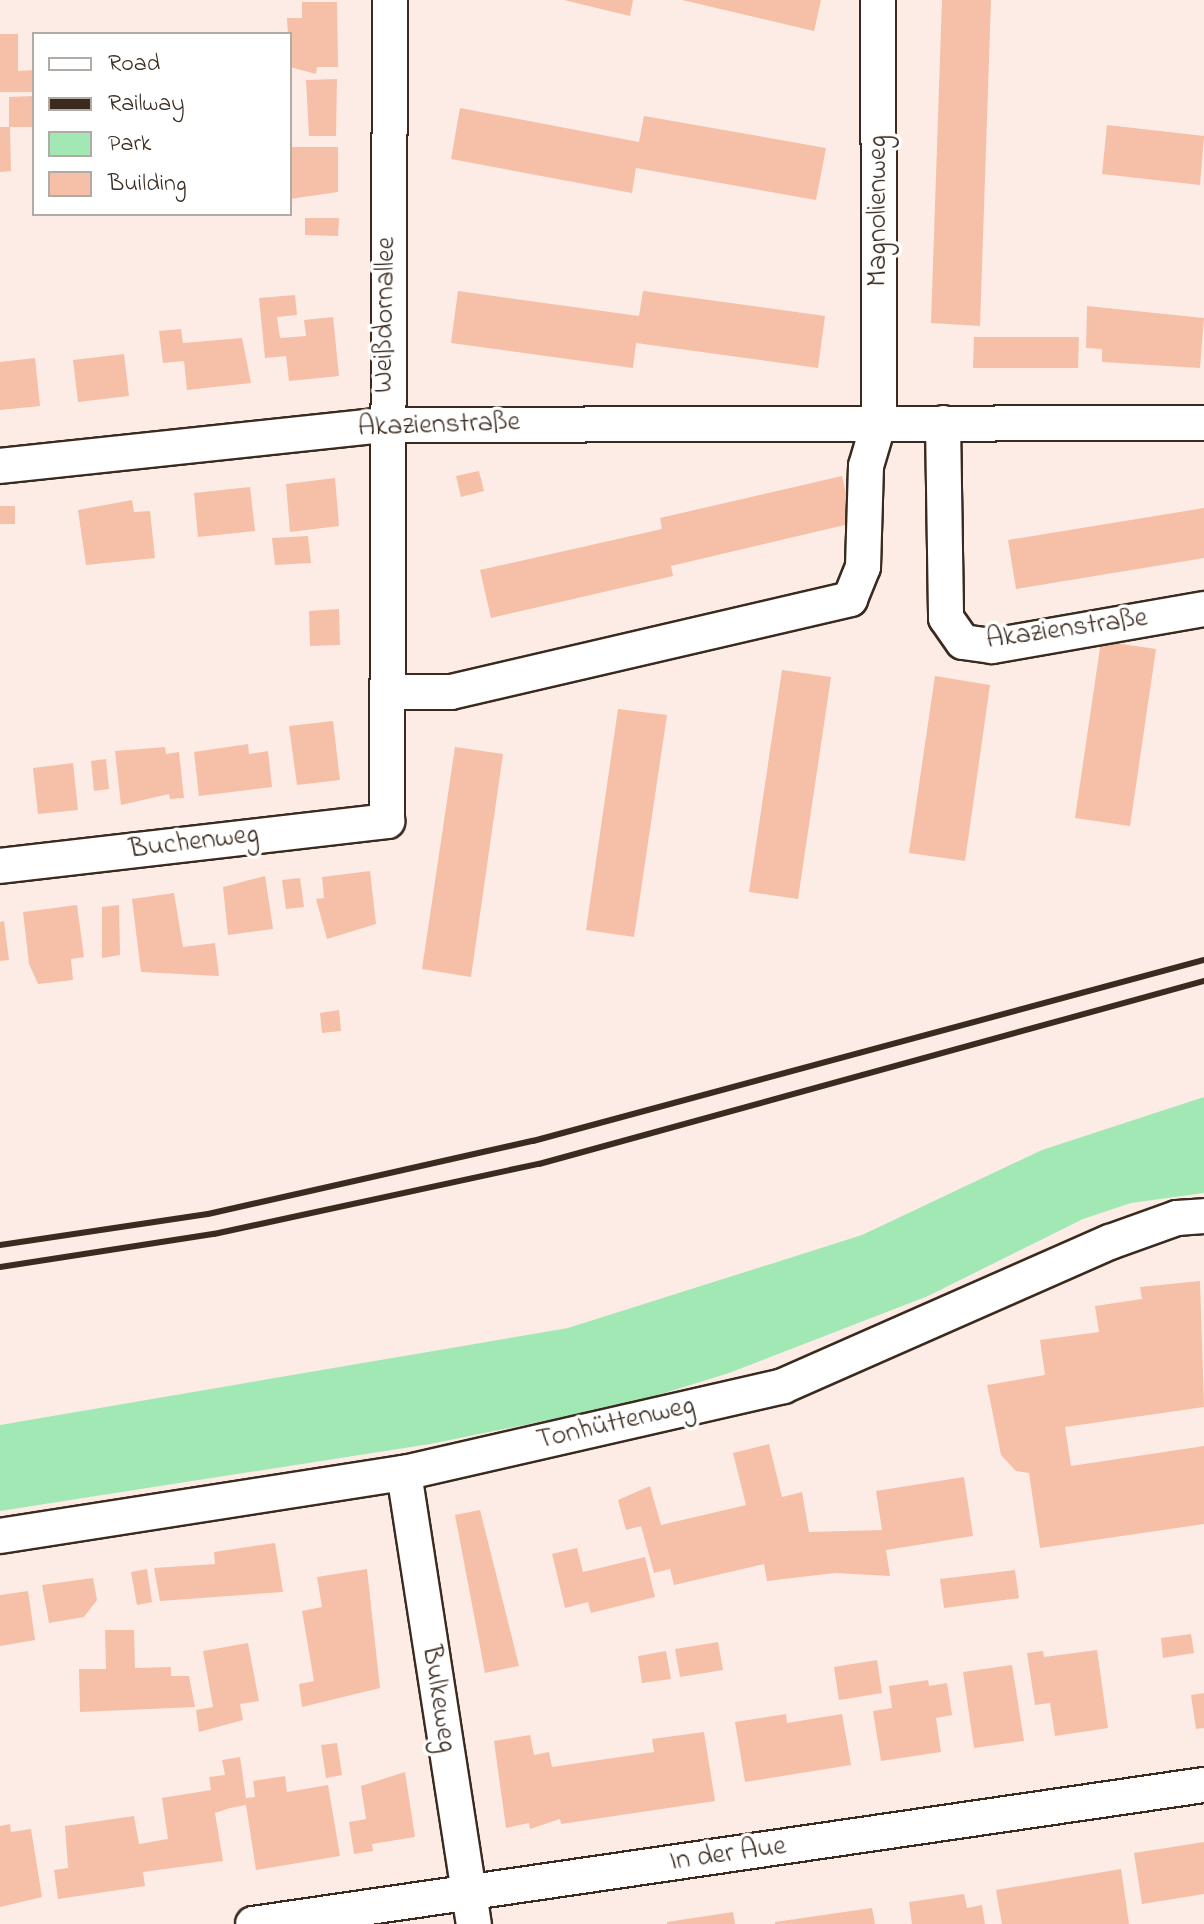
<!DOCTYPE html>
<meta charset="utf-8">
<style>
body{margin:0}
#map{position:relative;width:1204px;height:1924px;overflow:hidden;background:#fcece5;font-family:"Indie Flower",sans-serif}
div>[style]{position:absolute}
.green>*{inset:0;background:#a2e8b5}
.building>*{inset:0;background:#f5c0a7}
.roads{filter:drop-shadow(2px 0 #3b2a1e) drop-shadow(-2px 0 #3b2a1e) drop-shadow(0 2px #3b2a1e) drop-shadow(0 -2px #3b2a1e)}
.minor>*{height:34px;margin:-17px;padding:0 17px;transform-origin:17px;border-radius:17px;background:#fff}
.rail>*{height:6px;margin:-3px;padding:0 3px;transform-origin:3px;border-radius:3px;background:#3b2a1e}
span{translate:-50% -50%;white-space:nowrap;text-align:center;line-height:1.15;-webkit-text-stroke:7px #fff;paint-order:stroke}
.street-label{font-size:28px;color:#3b2a1e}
.legend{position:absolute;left:32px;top:32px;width:260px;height:184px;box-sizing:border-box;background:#fff;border:2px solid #b1aaa5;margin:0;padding:10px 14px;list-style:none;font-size:24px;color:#3b2a1e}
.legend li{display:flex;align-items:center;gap:16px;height:40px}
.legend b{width:40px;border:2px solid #b1aaa5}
</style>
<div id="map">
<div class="green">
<div style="clip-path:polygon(1204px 1097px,1204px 1193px,1131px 1203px,1083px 1219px,928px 1296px,729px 1373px,632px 1403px,430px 1444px,0 1511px,0 1425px,568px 1328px,862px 1235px,1042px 1150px)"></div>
</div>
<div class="building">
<div style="clip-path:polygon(564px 0,633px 0,630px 16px)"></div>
<div style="clip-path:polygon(682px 0,821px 0,814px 31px)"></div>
<div style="clip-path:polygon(942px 0,991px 0,980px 326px,931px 323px)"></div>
<div style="clip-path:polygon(302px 2px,337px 2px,338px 67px,317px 67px,316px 74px,290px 67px,287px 18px,302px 18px)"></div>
<div style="clip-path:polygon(0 34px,18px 34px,18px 71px,34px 70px,34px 92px,0 92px)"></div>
<div style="clip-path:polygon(337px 79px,336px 136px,309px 136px,306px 80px)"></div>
<div style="clip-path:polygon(34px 96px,34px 127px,10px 127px,11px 171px,0 172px,0 127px,9px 127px,9px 97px)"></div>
<div style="clip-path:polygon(460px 108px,639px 142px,644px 116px,826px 148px,816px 200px,636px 168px,632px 193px,451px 159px)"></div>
<div style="clip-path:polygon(1107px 125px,1204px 136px,1200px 185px,1102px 174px)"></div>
<div style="clip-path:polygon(290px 147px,338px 147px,338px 192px,290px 199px)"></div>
<div style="clip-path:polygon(305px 218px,339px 218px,338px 236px,305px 235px)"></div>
<div style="clip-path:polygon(458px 291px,639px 316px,643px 291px,825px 316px,818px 368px,636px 343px,633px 368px,451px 343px)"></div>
<div style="clip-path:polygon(295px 295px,297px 315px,277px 317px,280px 338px,306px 336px,304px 320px,333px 317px,339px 376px,289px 381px,286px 356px,265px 358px,259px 298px)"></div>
<div style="clip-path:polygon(1087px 306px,1204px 318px,1200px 368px,1102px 362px,1102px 349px,1086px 348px)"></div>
<div style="clip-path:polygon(181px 329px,183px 343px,242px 338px,251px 383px,187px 390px,184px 361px,163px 363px,159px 331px)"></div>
<div style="clip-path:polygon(974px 337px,1079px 337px,1078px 368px,973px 368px)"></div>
<div style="clip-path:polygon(124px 354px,129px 396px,78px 402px,73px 360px)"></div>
<div style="clip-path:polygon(35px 358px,40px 406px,0 410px,0 362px)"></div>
<div style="clip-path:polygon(479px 471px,484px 491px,461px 497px,456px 476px)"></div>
<div style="clip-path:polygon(842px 476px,853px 523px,671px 566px,673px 576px,491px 618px,480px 570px,662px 529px,660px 518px)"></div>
<div style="clip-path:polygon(335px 478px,339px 526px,290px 532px,286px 484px)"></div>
<div style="clip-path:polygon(250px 487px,255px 531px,198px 537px,194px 493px)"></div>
<div style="clip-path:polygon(132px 500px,134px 512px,150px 511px,155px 558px,86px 565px,78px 510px)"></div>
<div style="clip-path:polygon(0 506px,15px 506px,15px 524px,0 524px)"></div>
<div style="clip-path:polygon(1204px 508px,1204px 558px,1016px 589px,1008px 540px)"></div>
<div style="clip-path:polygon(308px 536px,311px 563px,275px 565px,272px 538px)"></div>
<div style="clip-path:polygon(339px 609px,340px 645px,310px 646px,309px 611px)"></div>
<div style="clip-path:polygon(1101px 641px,1156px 649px,1130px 826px,1075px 818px)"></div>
<div style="clip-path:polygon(782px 670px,831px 677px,798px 899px,749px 892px)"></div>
<div style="clip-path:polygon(935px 676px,990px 685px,965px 861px,909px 853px)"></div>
<div style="clip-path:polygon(618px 709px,667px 715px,634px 937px,586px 930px)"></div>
<div style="clip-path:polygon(333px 721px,340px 780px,297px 785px,289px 726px)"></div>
<div style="clip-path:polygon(248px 744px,249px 754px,268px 751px,272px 787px,199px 796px,194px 752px)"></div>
<div style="clip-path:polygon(165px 747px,166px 754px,179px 752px,184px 798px,170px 799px,169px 794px,121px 805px,115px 751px)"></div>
<div style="clip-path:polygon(455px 747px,503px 754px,471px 977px,422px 969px)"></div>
<div style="clip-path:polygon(106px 759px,109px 789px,94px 791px,91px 761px)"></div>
<div style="clip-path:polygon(73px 763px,78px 810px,38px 814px,33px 768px)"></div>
<div style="clip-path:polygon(370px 871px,376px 924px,327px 939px,316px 899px,324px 898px,322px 877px)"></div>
<div style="clip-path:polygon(265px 876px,273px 929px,228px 935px,223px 887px)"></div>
<div style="clip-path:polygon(300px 878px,304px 907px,286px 909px,282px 880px)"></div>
<div style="clip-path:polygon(174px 893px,183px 947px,215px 943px,219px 976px,141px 972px,132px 899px)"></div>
<div style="clip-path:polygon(77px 905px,84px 957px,71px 959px,73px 980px,38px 984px,29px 964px,23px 912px)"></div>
<div style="clip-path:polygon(119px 905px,120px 955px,102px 958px,102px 907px)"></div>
<div style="clip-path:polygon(4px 921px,9px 960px,0 961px,0 922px)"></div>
<div style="clip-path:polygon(339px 1010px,341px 1031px,322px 1033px,320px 1013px)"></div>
<div style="clip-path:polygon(1200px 1281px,1204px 1407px,1065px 1427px,1071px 1466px,1204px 1446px,1204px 1524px,1040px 1548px,1029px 1473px,1016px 1471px,1001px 1455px,987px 1385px,1045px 1375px,1040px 1340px,1099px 1332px,1095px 1306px,1142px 1299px,1140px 1287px)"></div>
<div style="clip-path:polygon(769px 1444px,782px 1497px,802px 1492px,809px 1532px,882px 1530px,876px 1491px,964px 1477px,973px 1536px,886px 1550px,890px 1576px,835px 1573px,767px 1581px,764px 1564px,674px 1585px,670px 1569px,654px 1573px,641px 1526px,626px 1530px,618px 1500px,650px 1486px,661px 1525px,746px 1505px,733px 1453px)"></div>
<div style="clip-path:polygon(480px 1510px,519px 1666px,485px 1673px,455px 1515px)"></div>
<div style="clip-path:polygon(275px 1543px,283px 1592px,160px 1601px,154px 1568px,215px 1564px,214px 1552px)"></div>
<div style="clip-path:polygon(577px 1548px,583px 1572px,645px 1557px,655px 1597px,591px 1613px,588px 1602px,565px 1608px,552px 1554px)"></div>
<div style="clip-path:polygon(147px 1569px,152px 1602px,137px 1605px,131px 1572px)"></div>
<div style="clip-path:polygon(367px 1569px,380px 1688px,302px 1707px,299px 1684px,314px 1681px,302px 1611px,322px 1607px,317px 1577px)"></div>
<div style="clip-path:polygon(1015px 1570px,1019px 1598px,944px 1608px,940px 1579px)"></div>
<div style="clip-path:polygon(93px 1578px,97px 1600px,84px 1617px,49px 1623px,42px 1585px)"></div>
<div style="clip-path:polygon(28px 1591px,35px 1640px,0 1646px,0 1595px)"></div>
<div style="clip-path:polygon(105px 1630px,134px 1630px,135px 1668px,171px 1667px,171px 1676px,189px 1676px,195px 1707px,80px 1712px,79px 1669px,106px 1669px)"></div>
<div style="clip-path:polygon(1191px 1634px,1194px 1653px,1163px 1658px,1161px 1638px)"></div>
<div style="clip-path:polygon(718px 1642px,723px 1670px,680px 1677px,675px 1649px)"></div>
<div style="clip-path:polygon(248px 1643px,259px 1701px,240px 1704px,243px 1720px,199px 1732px,196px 1710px,213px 1707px,203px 1651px)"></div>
<div style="clip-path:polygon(1097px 1650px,1108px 1728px,1055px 1736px,1050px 1703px,1035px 1705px,1027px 1653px,1043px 1651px,1044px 1657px)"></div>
<div style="clip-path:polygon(666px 1651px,671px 1679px,642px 1683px,638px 1656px)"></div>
<div style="clip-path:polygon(877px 1660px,882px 1693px,839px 1700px,834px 1667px)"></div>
<div style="clip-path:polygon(1012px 1665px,1024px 1741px,974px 1748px,963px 1672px)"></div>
<div style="clip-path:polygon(928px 1680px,929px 1686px,947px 1683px,952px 1715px,936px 1718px,941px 1752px,881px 1761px,873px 1711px,892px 1708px,889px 1686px)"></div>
<div style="clip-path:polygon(1204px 1693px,1204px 1728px,1196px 1729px,1191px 1695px)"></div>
<div style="clip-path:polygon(786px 1714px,787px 1723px,842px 1714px,851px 1765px,745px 1782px,735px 1722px)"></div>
<div style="clip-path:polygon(704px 1732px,715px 1801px,561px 1824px,560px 1819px,530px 1829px,529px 1823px,506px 1828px,494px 1741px,530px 1735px,534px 1755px,549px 1752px,552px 1767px,654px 1752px,652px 1739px)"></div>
<div style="clip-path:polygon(337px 1743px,342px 1775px,326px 1778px,321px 1745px)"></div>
<div style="clip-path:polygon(240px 1757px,246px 1798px,255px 1797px,253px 1781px,285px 1776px,287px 1792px,328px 1785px,340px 1856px,256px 1870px,246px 1805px,230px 1808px,215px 1813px,223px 1861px,143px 1872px,145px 1886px,58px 1899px,54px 1870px,68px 1868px,65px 1826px,134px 1816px,139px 1844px,168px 1839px,162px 1798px,211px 1790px,209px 1777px,225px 1775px,222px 1760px)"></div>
<div style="clip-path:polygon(405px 1772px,415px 1837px,372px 1844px,373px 1851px,354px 1854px,349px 1822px,366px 1819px,361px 1786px)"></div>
<div style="clip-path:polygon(10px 1824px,11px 1832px,31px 1829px,42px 1897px,0 1907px,0 1826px)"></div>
<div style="clip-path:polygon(1204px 1842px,1204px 1894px,1142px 1904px,1134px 1853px)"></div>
<div style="clip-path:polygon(1121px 1869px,1129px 1924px,1002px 1924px,996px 1890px)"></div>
<div style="clip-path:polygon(964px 1894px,967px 1908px,982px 1905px,985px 1924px,912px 1924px,909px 1902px)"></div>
<div style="clip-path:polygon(872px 1908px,875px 1924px,775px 1924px,775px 1922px)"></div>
<div style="clip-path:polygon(733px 1912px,735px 1924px,667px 1924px,667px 1922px)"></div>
</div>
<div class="roads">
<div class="minor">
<div style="left:943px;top:423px;width:195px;rotate:89.1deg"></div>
<div style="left:946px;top:618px;width:29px;rotate:55deg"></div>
<div style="left:963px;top:642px;width:29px;rotate:8deg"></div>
<div style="left:992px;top:646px;width:215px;rotate:-9.9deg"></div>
<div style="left:0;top:466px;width:387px;rotate:-6.1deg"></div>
<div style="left:385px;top:425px;width:819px;rotate:-0.14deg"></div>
<div style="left:387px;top:692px;width:64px"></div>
<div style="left:451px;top:692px;width:410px;rotate:-13.1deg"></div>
<div style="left:850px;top:599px;width:35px;rotate:-68deg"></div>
<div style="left:863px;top:567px;width:101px;rotate:-88.3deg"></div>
<div style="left:866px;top:466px;width:46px;rotate:-73.5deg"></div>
<div style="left:879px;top:422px;width:422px;rotate:-90.1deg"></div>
<div style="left:0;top:866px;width:390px;rotate:-6.6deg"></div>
<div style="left:387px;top:821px;width:821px;rotate:-89.79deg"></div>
<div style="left:404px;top:1473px;width:456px;rotate:81.2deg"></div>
<div style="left:0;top:1536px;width:409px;rotate:-8.9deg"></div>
<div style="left:404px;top:1473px;width:389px;rotate:-12.9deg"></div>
<div style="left:783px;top:1386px;width:357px;rotate:-23.8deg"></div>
<div style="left:1110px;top:1242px;width:71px;rotate:-19.7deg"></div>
<div style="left:1177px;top:1218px;width:27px;rotate:-4deg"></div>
<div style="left:253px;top:1924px;width:961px;rotate:-8.32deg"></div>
</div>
</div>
<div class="rail">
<div style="left:0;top:1245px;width:210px;rotate:-8.5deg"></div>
<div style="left:208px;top:1214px;width:333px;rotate:-12.7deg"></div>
<div style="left:533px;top:1141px;width:695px;rotate:-15.1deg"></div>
<div style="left:0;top:1267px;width:217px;rotate:-8.8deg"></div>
<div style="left:214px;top:1234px;width:332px;rotate:-12.2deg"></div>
<div style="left:539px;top:1164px;width:690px;rotate:-15.39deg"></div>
</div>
<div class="street-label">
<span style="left:879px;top:211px;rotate:-90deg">Magnolienweg</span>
<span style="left:386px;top:315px;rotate:-89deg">Weißdornallee</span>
<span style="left:439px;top:426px;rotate:-2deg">Akazienstraße</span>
<span style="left:1067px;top:630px;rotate:-8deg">Akazienstraße</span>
<span style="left:194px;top:843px;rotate:-7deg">Buchenweg</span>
<span style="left:616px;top:1424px;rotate:-13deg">Tonhüttenweg</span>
<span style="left:438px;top:1699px;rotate:81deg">Bulkeweg</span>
<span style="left:728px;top:1855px;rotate:-8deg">In der Aue</span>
</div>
<ul class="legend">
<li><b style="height:10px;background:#fff"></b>Road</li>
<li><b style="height:10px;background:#3b2a1e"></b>Railway</li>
<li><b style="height:22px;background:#a2e8b5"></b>Park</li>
<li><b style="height:22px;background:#f5c0a7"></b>Building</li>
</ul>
</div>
